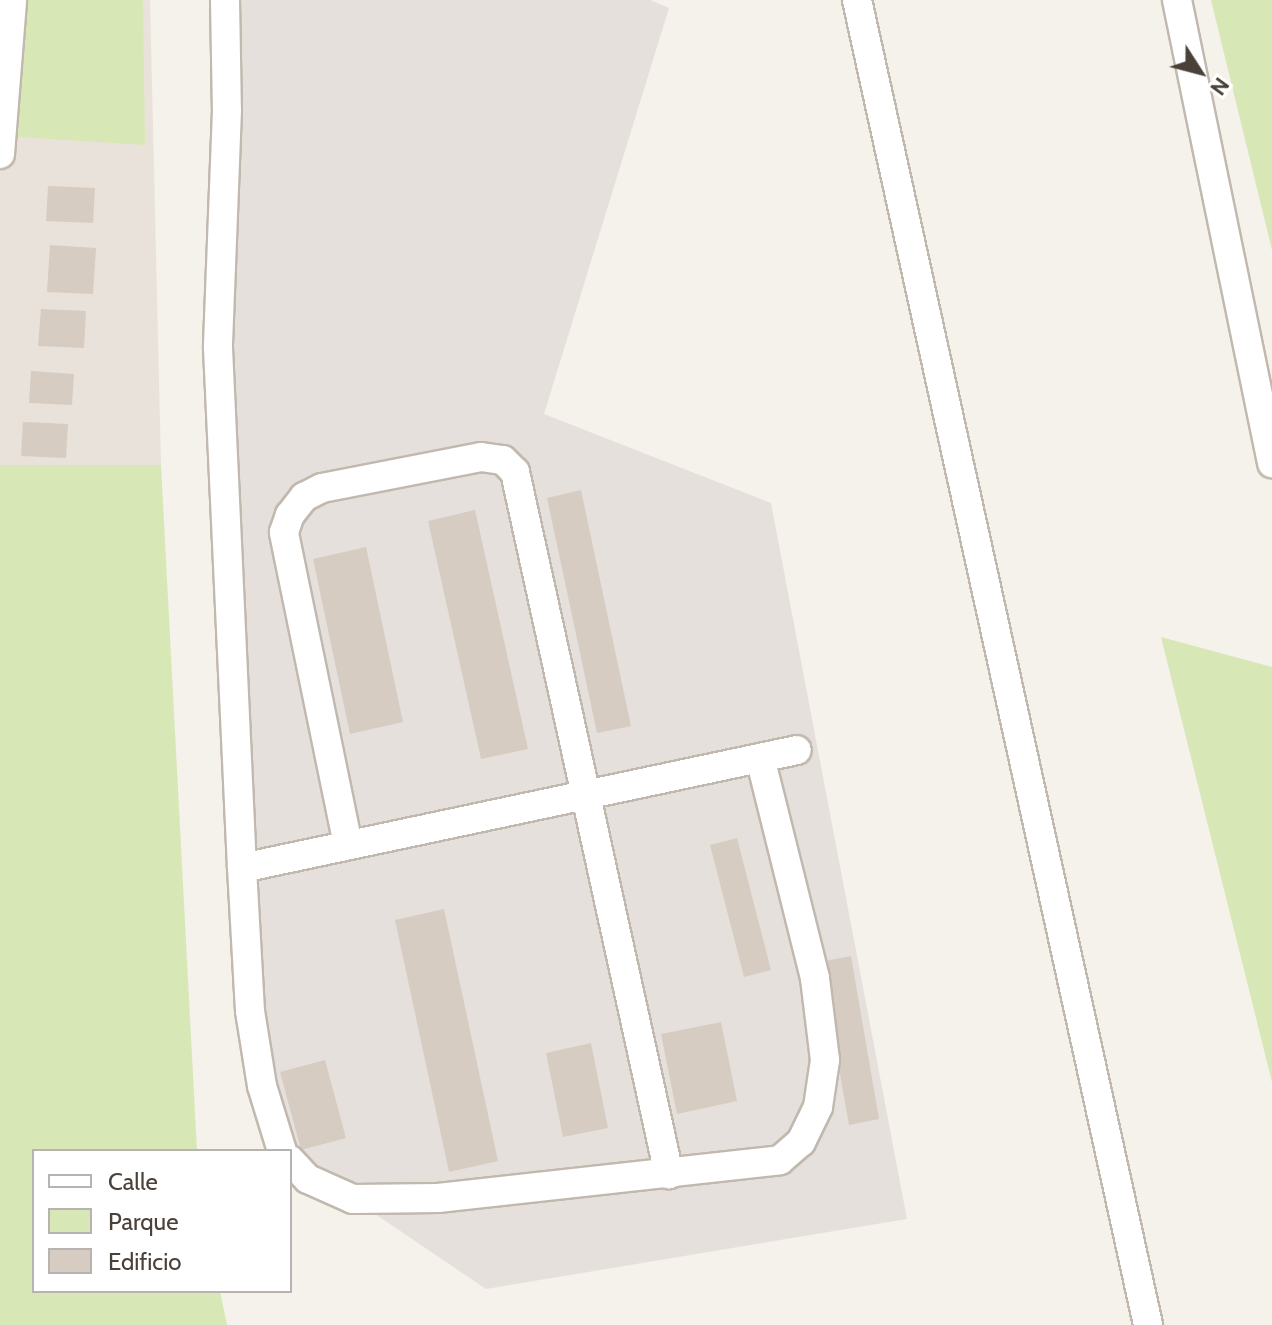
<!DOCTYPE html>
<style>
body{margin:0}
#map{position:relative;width:1272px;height:1325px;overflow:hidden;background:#f5f1eb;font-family:Cabin,sans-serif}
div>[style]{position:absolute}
.residential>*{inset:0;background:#e9e2da}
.industrial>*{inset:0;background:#e5e0dc}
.green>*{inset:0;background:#d7e8b6}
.building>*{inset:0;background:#d7ccc1}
.roads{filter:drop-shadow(2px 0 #c1b8ae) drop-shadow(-2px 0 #c1b8ae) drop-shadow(0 2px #c1b8ae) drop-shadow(0 -2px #c1b8ae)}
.minor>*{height:28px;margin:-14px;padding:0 14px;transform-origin:14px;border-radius:14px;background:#fff}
span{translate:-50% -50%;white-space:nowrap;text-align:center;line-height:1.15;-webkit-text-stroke:8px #fff;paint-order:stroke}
.legend{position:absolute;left:32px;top:1149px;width:260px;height:144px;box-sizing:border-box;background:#fff;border:2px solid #b7b3b0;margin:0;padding:10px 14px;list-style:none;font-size:24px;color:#4a4139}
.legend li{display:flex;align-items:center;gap:16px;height:40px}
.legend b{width:40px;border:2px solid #b7b3b0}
.north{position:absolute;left:1160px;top:32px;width:80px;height:80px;-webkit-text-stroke:6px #fff;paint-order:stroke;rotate:126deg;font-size:22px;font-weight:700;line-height:32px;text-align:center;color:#4a4139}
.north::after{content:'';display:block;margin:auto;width:28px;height:36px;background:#4a4139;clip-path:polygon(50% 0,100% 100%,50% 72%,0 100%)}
</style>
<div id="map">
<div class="residential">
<div style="clip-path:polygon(0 0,150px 0,161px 465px,0 465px)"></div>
</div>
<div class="industrial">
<div style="clip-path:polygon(225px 0,650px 0,669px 8px,544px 414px,771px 503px,907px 1219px,486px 1289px,282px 1151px,242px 868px)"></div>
</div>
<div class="green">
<div style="clip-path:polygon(27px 0,143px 0,145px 145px,17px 137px)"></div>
<div style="clip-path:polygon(1211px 0,1272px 0,1272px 250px)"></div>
<div style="clip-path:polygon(0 465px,161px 465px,197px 1151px,34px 1151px,34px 1291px,220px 1291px,227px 1325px,0 1325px)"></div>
<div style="clip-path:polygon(1161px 637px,1272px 667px,1272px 1082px)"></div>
</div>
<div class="building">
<div style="clip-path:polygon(48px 186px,95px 188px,93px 223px,46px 221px)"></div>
<div style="clip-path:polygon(50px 245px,96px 248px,93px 294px,47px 292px)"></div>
<div style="clip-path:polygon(41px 309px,86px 311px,84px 348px,38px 346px)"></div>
<div style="clip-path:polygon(31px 371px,74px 374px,72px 405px,29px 403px)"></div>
<div style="clip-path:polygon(23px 422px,68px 424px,66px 458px,21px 456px)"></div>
<div style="clip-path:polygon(581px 490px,631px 726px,597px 733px,547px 498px)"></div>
<div style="clip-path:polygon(475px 510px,528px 749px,481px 759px,428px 521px)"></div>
<div style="clip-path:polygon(366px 547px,403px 722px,350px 734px,313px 559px)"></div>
<div style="clip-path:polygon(737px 838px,771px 970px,744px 977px,710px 845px)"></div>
<div style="clip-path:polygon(444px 909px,498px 1161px,449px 1172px,395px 920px)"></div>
<div style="clip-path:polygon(851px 956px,879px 1119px,849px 1125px,820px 962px)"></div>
<div style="clip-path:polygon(721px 1022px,737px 1101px,677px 1114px,661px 1034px)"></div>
<div style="clip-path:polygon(591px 1043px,608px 1128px,563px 1137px,546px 1053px)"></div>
<div style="clip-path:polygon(325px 1060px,346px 1138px,301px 1150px,280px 1072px)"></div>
</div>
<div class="roads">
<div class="minor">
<div style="left:225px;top:0;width:110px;rotate:89deg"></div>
<div style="left:227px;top:110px;width:238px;rotate:92.2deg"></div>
<div style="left:218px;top:348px;width:521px;rotate:87.36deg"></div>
<div style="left:242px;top:868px;width:143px;rotate:86.8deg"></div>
<div style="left:250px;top:1011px;width:76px;rotate:80.9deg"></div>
<div style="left:262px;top:1086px;width:68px;rotate:72.9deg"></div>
<div style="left:857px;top:0;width:1357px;rotate:77.61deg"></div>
<div style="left:1177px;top:0;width:473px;rotate:78.4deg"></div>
<div style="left:0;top:154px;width:154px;rotate:-85.5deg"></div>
<div style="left:348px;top:845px;width:319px;rotate:-101.6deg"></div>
<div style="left:284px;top:532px;width:18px;rotate:-71deg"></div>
<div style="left:290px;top:515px;width:23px;rotate:-52deg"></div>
<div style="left:304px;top:497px;width:20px;rotate:-27deg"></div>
<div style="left:322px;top:488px;width:162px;rotate:-11deg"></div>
<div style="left:481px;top:457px;width:22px;rotate:8deg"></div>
<div style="left:503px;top:460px;width:17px;rotate:45deg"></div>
<div style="left:515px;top:472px;width:719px;rotate:77.63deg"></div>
<div style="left:242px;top:868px;width:567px;rotate:-12deg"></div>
<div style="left:290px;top:1160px;width:26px;rotate:47deg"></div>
<div style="left:308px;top:1179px;width:49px;rotate:24deg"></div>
<div style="left:353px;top:1199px;width:85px;rotate:-0.7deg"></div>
<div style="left:438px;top:1198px;width:344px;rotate:-6.3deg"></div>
<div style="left:780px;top:1160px;width:28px;rotate:-41deg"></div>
<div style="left:801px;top:1142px;width:39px;rotate:-64deg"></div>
<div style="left:818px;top:1107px;width:48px;rotate:-81.5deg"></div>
<div style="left:825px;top:1060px;width:83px;rotate:-97deg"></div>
<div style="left:815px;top:978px;width:227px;rotate:-104deg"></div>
</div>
</div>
<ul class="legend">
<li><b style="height:10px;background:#fff"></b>Calle</li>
<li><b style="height:22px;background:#d7e8b6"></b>Parque</li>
<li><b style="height:22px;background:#d7ccc1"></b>Edificio</li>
</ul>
<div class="north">N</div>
</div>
